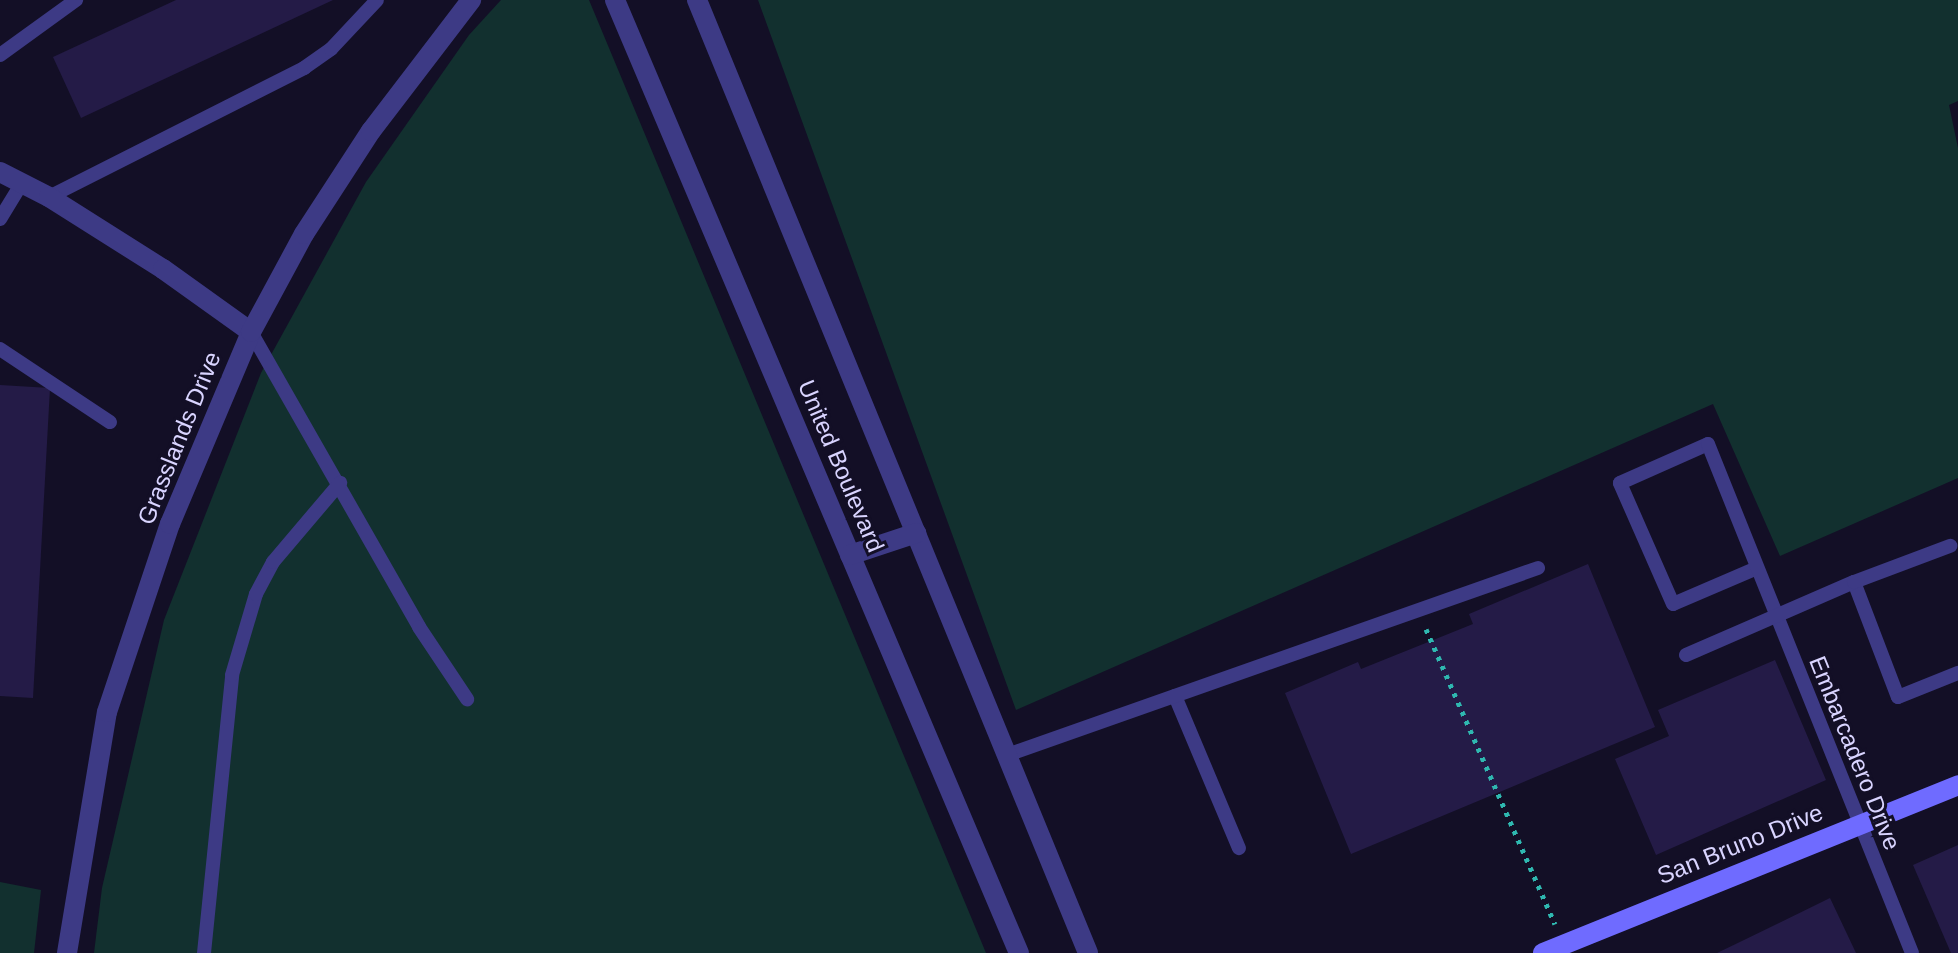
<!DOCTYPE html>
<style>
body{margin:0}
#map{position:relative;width:1958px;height:953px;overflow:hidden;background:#130f26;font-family:Helvetica,sans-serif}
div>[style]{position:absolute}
.green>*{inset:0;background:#12302f}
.building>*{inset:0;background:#241b47}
.path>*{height:5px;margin-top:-2.5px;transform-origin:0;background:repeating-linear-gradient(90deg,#2fb8b0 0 4px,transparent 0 10px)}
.service>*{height:14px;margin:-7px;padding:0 7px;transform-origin:7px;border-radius:7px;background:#3d3a85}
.minor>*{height:20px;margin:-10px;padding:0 10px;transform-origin:10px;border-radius:10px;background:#3d3a85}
.secondary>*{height:20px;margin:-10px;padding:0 10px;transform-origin:10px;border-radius:10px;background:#6f6bff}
span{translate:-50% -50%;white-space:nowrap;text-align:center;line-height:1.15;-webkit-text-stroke:6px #130f26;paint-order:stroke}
.street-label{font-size:24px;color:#d9d4ff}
</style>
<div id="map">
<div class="green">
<div style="clip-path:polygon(501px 0,589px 0,986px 953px,94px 953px,102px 888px,164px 620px,261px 373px,366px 182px,469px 35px)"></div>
<div style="clip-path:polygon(758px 0,1958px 0,1958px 101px,1949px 105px,1958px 148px,1958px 478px,1780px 556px,1713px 404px,1016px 710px)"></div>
<div style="clip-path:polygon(0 882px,41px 890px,34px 953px,0 953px)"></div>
</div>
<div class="building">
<div style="clip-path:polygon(176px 0,333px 0,81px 118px,53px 57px)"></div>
<div style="clip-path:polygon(0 385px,50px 388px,33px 698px,0 696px)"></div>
<div style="clip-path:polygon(1588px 564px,1655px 727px,1351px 854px,1285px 693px,1358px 662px,1361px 669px,1473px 624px,1469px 614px)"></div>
<div style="clip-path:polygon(1775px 660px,1826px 780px,1656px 855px,1615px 759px,1669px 736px,1658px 710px)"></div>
<div style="clip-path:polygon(1958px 845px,1958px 953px,1951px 953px,1913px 865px)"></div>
<div style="clip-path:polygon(1830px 898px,1856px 953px,1717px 953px,1744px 940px)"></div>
</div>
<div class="path">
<div style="left:1426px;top:629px;width:322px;rotate:66.4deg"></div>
</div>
<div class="service">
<div style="left:0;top:55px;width:94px;rotate:-35.9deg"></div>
<div style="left:49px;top:197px;width:286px;rotate:-26.8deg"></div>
<div style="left:304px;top:68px;width:33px;rotate:-35deg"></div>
<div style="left:331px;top:49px;width:67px;rotate:-46.8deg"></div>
<div style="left:0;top:219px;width:42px;rotate:-58.6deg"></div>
<div style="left:251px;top:332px;width:339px;rotate:60.3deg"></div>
<div style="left:419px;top:627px;width:87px;rotate:56.3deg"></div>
<div style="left:0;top:349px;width:132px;rotate:33.6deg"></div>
<div style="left:1757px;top:568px;width:91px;rotate:156.8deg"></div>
<div style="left:1673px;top:604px;width:132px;rotate:-113.7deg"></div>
<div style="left:1620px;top:483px;width:96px;rotate:-23.9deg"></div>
<div style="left:1708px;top:444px;width:548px;rotate:68.16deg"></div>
<div style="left:1854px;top:582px;width:123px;rotate:69.1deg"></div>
<div style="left:1898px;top:697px;width:65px;rotate:-21.8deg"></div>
<div style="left:1686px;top:655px;width:183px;rotate:-23.5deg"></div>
<div style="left:1854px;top:582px;width:103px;rotate:-20.6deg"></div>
<div style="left:1175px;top:696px;width:165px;rotate:67.2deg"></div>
<div style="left:1007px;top:755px;width:563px;rotate:-19.4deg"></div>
<div style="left:204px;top:953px;width:279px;rotate:-84.2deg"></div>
<div style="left:232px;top:675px;width:84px;rotate:-73.5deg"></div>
<div style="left:256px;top:594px;width:36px;rotate:-62deg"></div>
<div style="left:273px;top:562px;width:104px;rotate:-49.7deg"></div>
</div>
<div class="minor">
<div style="left:615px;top:0;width:1035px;rotate:67.03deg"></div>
<div style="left:697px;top:0;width:1030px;rotate:67.69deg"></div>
<div style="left:0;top:172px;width:55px;rotate:27deg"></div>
<div style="left:49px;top:197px;width:135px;rotate:32.3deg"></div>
<div style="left:163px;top:269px;width:108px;rotate:35.6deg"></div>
<div style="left:850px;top:555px;width:70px;rotate:-18.4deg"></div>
<div style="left:67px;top:953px;width:244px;rotate:-80.6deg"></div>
<div style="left:107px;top:712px;width:198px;rotate:-71.5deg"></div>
<div style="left:170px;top:524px;width:208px;rotate:-67.1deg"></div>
<div style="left:251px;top:332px;width:111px;rotate:-61.6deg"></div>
<div style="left:304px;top:234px;width:123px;rotate:-57deg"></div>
<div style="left:371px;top:131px;width:165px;rotate:-52.6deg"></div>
</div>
<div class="secondary">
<div style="left:1543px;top:953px;width:448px;rotate:-22deg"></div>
</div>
<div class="street-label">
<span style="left:179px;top:438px;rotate:-68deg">Grasslands Drive</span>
<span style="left:841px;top:466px;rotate:67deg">United Boulevard</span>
<span style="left:1855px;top:753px;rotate:68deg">Embarcadero Drive</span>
<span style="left:1740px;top:844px;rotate:-22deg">San Bruno Drive</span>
</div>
</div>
